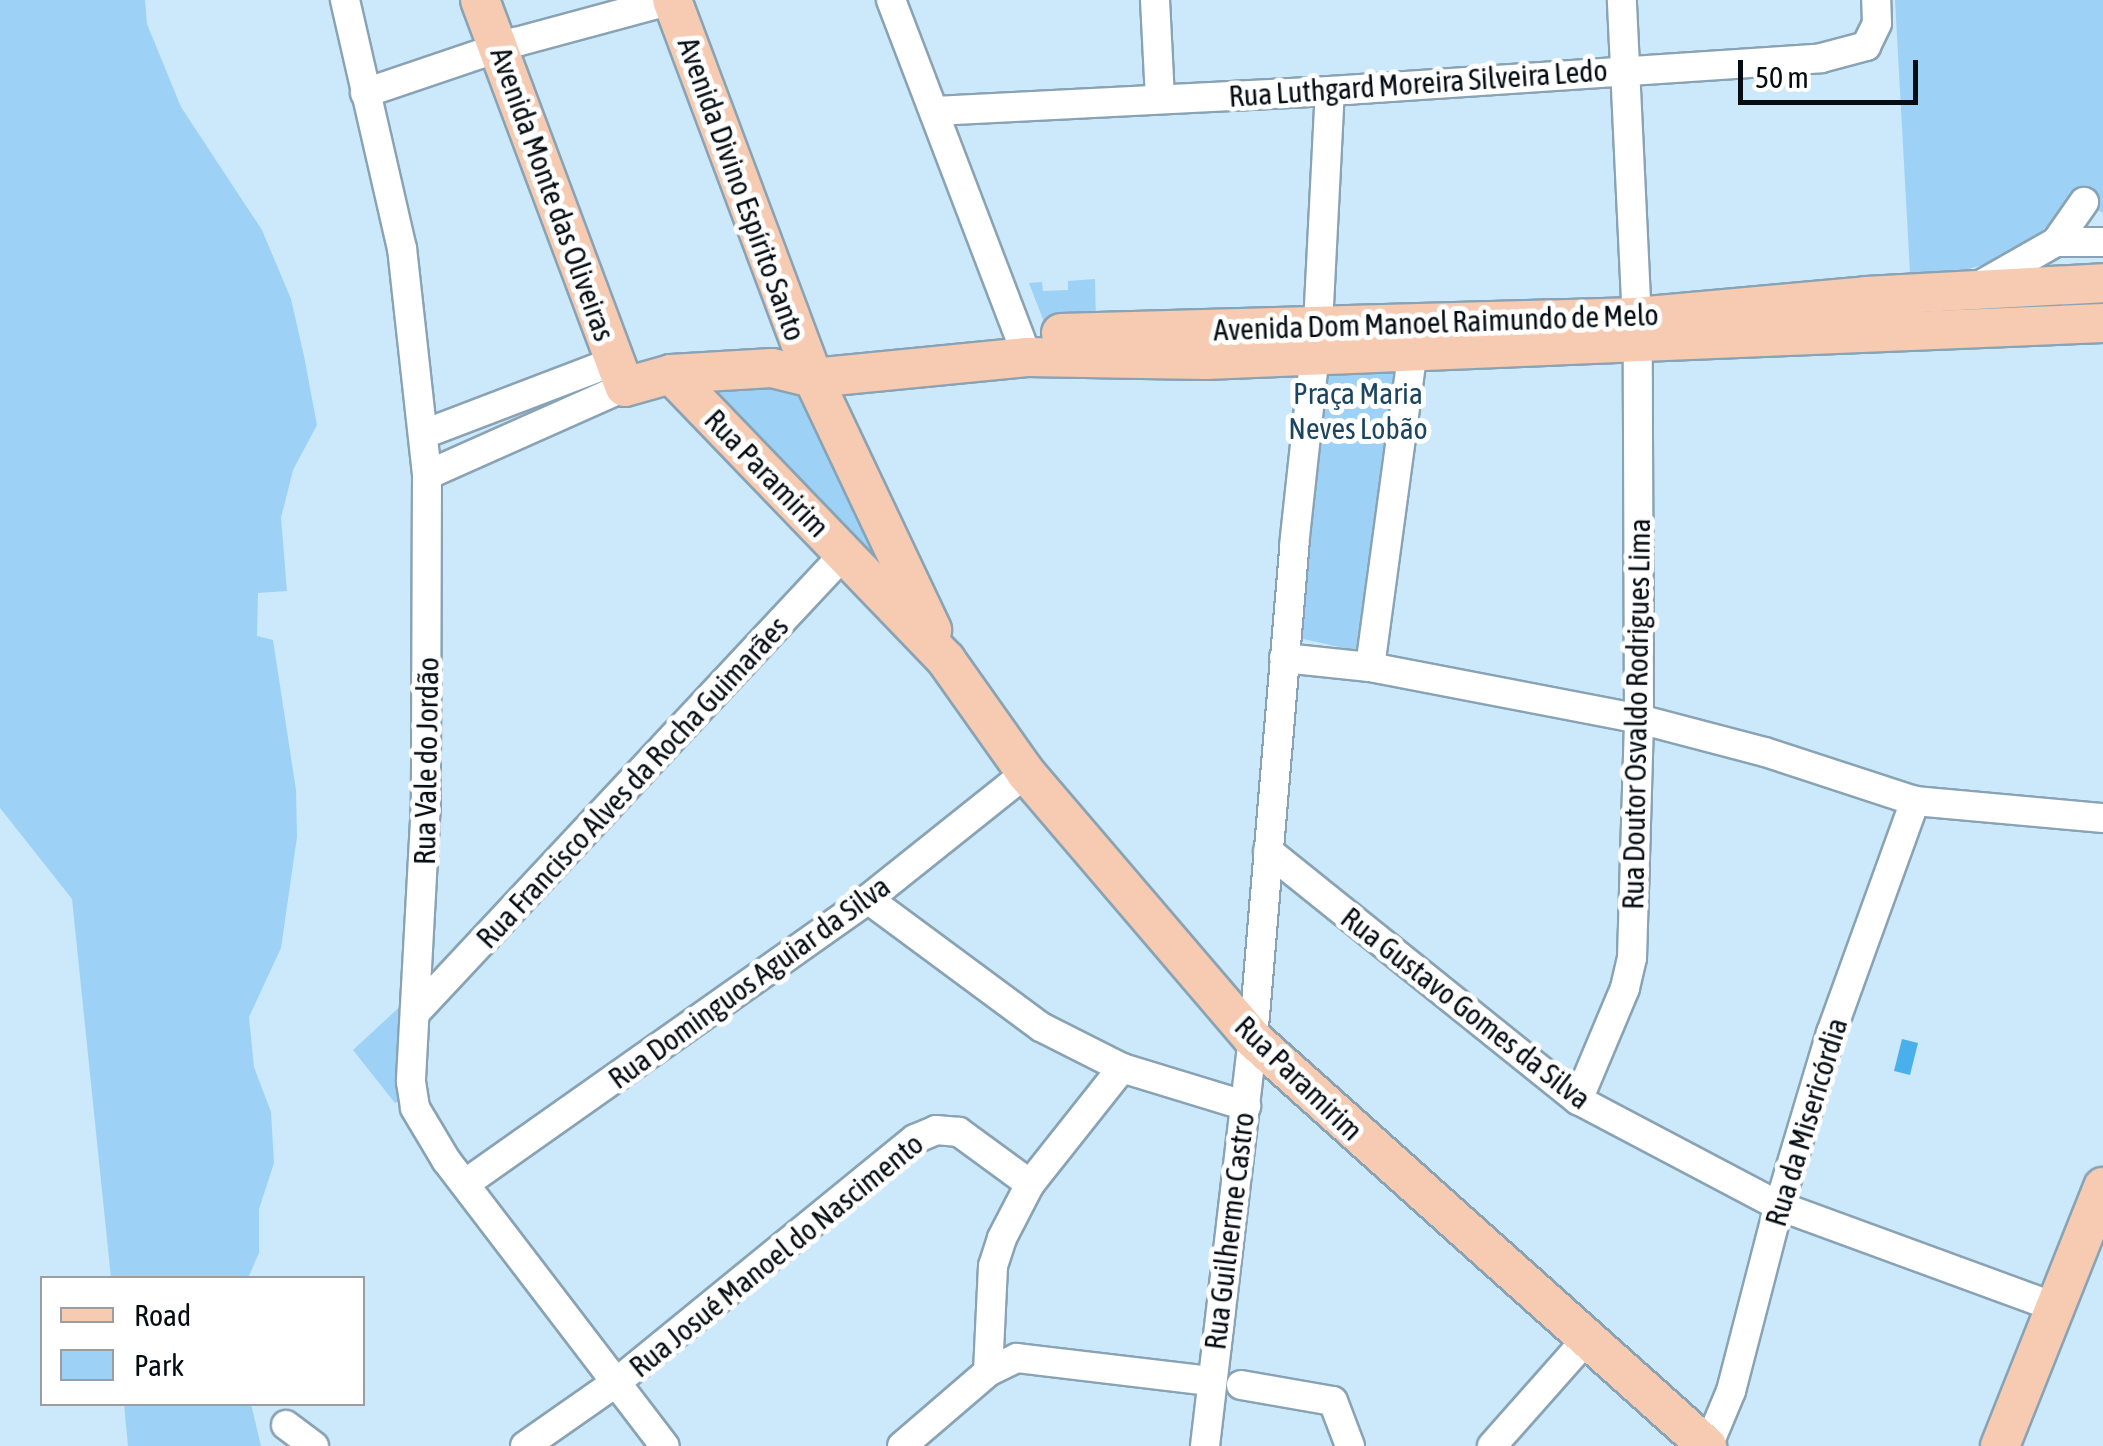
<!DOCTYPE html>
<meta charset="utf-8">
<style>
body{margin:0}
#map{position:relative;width:2103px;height:1446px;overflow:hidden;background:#cce8fb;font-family:"Asap Condensed",sans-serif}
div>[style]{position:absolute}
.green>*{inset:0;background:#9dd2f6}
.water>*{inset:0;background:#49b0ec}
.roads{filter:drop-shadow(2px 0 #89a3b4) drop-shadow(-2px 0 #89a3b4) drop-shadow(0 2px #89a3b4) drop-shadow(0 -2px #89a3b4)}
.minor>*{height:28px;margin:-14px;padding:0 14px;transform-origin:14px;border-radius:14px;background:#fff}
.major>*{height:38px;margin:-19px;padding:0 19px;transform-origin:19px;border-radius:19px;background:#f6cbb1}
span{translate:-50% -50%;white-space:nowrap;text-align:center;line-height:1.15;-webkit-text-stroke:10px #fff;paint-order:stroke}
.street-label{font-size:30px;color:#050d13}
.park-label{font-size:30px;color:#1c465f}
.legend{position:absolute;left:40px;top:1276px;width:325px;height:130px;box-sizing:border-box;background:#fff;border:2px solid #9b9ea1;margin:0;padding:12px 18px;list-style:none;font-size:30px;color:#050d13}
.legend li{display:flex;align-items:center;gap:20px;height:50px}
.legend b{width:50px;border:2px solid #9b9ea1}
.scale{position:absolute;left:1738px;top:60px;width:180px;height:45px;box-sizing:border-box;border:5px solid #050d13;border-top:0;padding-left:12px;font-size:30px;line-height:35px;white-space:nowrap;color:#050d13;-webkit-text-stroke:8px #fff;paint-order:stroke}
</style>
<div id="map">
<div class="green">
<div style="clip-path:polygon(0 0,145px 0,147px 24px,181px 107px,262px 230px,291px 299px,304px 356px,317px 425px,293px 470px,281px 518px,287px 591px,258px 593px,257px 636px,273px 640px,296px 790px,297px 837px,281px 948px,249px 1017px,254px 1067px,271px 1112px,274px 1163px,259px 1209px,259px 1253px,248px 1278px,111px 1278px,72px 899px,0 808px)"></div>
<div style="clip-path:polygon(1895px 0,2103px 0,2103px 213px,2084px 202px,2084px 193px,2013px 257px,1968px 269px,1910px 273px)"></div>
<div style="clip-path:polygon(1095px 279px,1096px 320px,1044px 322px,1029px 283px,1042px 282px,1043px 291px,1068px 290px,1068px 281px)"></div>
<div style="clip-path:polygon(1402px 363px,1362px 652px,1299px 638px,1324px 372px)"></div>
<div style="clip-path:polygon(796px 388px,945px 651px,713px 390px)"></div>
<div style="clip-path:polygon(406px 1001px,401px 1100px,395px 1103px,353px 1050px)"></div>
<div style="clip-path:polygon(124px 1404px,251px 1404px,261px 1446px,128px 1446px)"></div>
</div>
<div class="water">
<div style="clip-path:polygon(1902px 1039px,1918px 1043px,1910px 1075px,1894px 1071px)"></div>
</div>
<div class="roads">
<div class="minor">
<div style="left:345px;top:0;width:254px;rotate:77.1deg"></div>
<div style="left:402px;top:248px;width:228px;rotate:83.7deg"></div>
<div style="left:427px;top:475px;width:327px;rotate:90.2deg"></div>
<div style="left:426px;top:802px;width:280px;rotate:93.1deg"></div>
<div style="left:411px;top:1082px;width:26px;rotate:81deg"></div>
<div style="left:415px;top:1108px;width:61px;rotate:59.2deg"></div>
<div style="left:446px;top:1160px;width:360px;rotate:52.6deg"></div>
<div style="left:891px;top:0;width:382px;rotate:69.1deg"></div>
<div style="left:1155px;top:0;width:98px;rotate:87.1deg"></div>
<div style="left:365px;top:93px;width:159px;rotate:-18.7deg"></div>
<div style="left:516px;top:42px;width:162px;rotate:-15.1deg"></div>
<div style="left:934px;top:111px;width:397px;rotate:-2.9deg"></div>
<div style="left:1330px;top:91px;width:492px;rotate:-3.8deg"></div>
<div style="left:1821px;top:58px;width:47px;rotate:-14.9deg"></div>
<div style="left:1866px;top:46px;width:25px;rotate:-64deg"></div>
<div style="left:1877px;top:23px;width:23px;rotate:-92deg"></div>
<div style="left:2056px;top:242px;width:49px;rotate:-55deg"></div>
<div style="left:1977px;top:287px;width:91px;rotate:-29.7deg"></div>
<div style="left:2056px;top:242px;width:47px"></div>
<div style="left:424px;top:434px;width:204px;rotate:-20.9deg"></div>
<div style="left:427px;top:475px;width:217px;rotate:-24deg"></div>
<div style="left:1284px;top:658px;width:86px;rotate:6deg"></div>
<div style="left:1370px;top:667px;width:274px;rotate:10.9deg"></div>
<div style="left:1639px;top:719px;width:130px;rotate:14.7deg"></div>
<div style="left:1765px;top:752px;width:158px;rotate:18.1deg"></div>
<div style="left:1915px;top:801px;width:189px;rotate:5.2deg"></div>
<div style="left:1370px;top:667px;width:321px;rotate:-82.3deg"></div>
<div style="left:1268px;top:851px;width:398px;rotate:38.8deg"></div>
<div style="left:1578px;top:1100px;width:227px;rotate:27.8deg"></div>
<div style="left:1779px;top:1206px;width:296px;rotate:20.1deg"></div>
<div style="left:868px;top:899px;width:215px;rotate:36.5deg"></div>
<div style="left:1041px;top:1027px;width:91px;rotate:26.8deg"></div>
<div style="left:1122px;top:1068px;width:130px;rotate:17deg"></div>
<div style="left:418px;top:1010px;width:625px;rotate:-46.94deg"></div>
<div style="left:1578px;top:1100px;width:121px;rotate:-67.2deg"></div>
<div style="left:1625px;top:988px;width:31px;rotate:-77deg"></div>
<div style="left:1632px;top:958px;width:239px;rotate:-88.3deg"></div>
<div style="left:1639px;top:719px;width:376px;rotate:-90.2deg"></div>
<div style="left:1638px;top:343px;width:343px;rotate:-92.7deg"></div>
<div style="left:466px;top:1183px;width:492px;rotate:-35.2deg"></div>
<div style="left:868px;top:899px;width:202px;rotate:-38.6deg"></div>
<div style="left:988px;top:1372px;width:106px;rotate:-87.3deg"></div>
<div style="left:993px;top:1266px;width:29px;rotate:-72deg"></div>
<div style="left:1002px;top:1238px;width:61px;rotate:-62.6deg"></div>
<div style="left:1030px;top:1184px;width:148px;rotate:-51.6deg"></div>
<div style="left:1241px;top:1385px;width:93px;rotate:9.9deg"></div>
<div style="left:1333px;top:1401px;width:48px;rotate:69.3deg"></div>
<div style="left:286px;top:1425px;width:35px;rotate:37deg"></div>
<div style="left:525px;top:1446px;width:113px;rotate:-35deg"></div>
<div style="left:618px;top:1381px;width:383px;rotate:-39.2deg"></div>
<div style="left:915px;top:1139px;width:23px;rotate:-23deg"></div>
<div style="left:936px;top:1130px;width:23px;rotate:5deg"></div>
<div style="left:959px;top:1132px;width:88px;rotate:36.2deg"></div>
<div style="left:902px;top:1446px;width:113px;rotate:-40.7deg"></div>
<div style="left:988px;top:1372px;width:32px;rotate:-26deg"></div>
<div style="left:1017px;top:1358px;width:193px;rotate:6.8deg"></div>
<div style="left:1205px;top:1446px;width:410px;rotate:-83.3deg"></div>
<div style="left:1253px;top:1039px;width:495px;rotate:-85.2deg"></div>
<div style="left:1294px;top:546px;width:222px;rotate:-83.8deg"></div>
<div style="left:1318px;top:325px;width:234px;rotate:-87.1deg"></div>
<div style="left:1492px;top:1446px;width:140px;rotate:-48.5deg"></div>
<div style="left:1708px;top:1446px;width:60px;rotate:-67.3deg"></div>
<div style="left:1731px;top:1391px;width:191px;rotate:-75.5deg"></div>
<div style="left:1779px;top:1206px;width:181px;rotate:-73.3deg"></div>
<div style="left:1831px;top:1033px;width:247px;rotate:-70.1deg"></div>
</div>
<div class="major">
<div style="left:480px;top:0;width:413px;rotate:69.5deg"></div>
<div style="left:625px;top:387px;width:48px;rotate:-15.8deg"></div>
<div style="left:671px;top:374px;width:101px;rotate:-3.4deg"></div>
<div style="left:772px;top:368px;width:42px;rotate:13.7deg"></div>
<div style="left:813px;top:378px;width:215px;rotate:-5.6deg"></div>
<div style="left:1027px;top:357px;width:179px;rotate:1deg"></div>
<div style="left:1206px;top:360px;width:898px;rotate:-2.36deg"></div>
<div style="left:672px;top:0;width:403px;rotate:69.5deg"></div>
<div style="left:813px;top:378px;width:279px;rotate:64.7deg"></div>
<div style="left:1061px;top:333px;width:575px;rotate:-1.59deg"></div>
<div style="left:1636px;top:317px;width:231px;rotate:-5.2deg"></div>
<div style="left:1866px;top:296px;width:237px;rotate:-3.1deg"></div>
<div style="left:671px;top:374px;width:397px;rotate:46.1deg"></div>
<div style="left:946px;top:660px;width:138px;rotate:54.7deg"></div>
<div style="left:1026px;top:773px;width:350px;rotate:49.5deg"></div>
<div style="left:1253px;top:1039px;width:610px;rotate:41.88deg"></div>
<div style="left:2000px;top:1446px;width:279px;rotate:-68.3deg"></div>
</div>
</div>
<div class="street-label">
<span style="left:1418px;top:83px;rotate:-4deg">Rua Luthgard Moreira Silveira Ledo</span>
<span style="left:742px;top:189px;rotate:70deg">Avenida Divino Espírito Santo</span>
<span style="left:553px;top:194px;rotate:70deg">Avenida Monte das Oliveiras</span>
<span style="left:1436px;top:322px;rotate:-2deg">Avenida Dom Manoel Raimundo de Melo</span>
<span style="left:767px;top:473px;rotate:46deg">Rua Paramirim</span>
<span style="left:1636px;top:714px;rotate:-89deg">Rua Doutor Osvaldo Rodrigues Lima</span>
<span style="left:426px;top:761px;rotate:-89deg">Rua Vale do Jordão</span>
<span style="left:632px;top:782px;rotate:-47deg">Rua Francisco Alves da Rocha Guimarães</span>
<span style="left:749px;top:982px;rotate:-36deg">Rua Dominguos Aguiar da Silva</span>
<span style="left:1466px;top:1008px;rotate:38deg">Rua Gustavo Gomes da Silva</span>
<span style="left:1299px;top:1078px;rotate:44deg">Rua Paramirim</span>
<span style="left:1806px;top:1122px;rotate:-73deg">Rua da Misericórdia</span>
<span style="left:1229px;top:1231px;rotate:-83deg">Rua Guilherme Castro</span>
<span style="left:776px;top:1255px;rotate:-39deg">Rua Josué Manoel do Nascimento</span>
</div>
<div class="park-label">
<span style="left:1358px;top:410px">Praça Maria<br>Neves Lobão</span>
</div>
<ul class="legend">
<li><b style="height:12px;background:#f6cbb1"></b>Road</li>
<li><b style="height:28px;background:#9dd2f6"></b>Park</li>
</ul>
<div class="scale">50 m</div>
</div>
